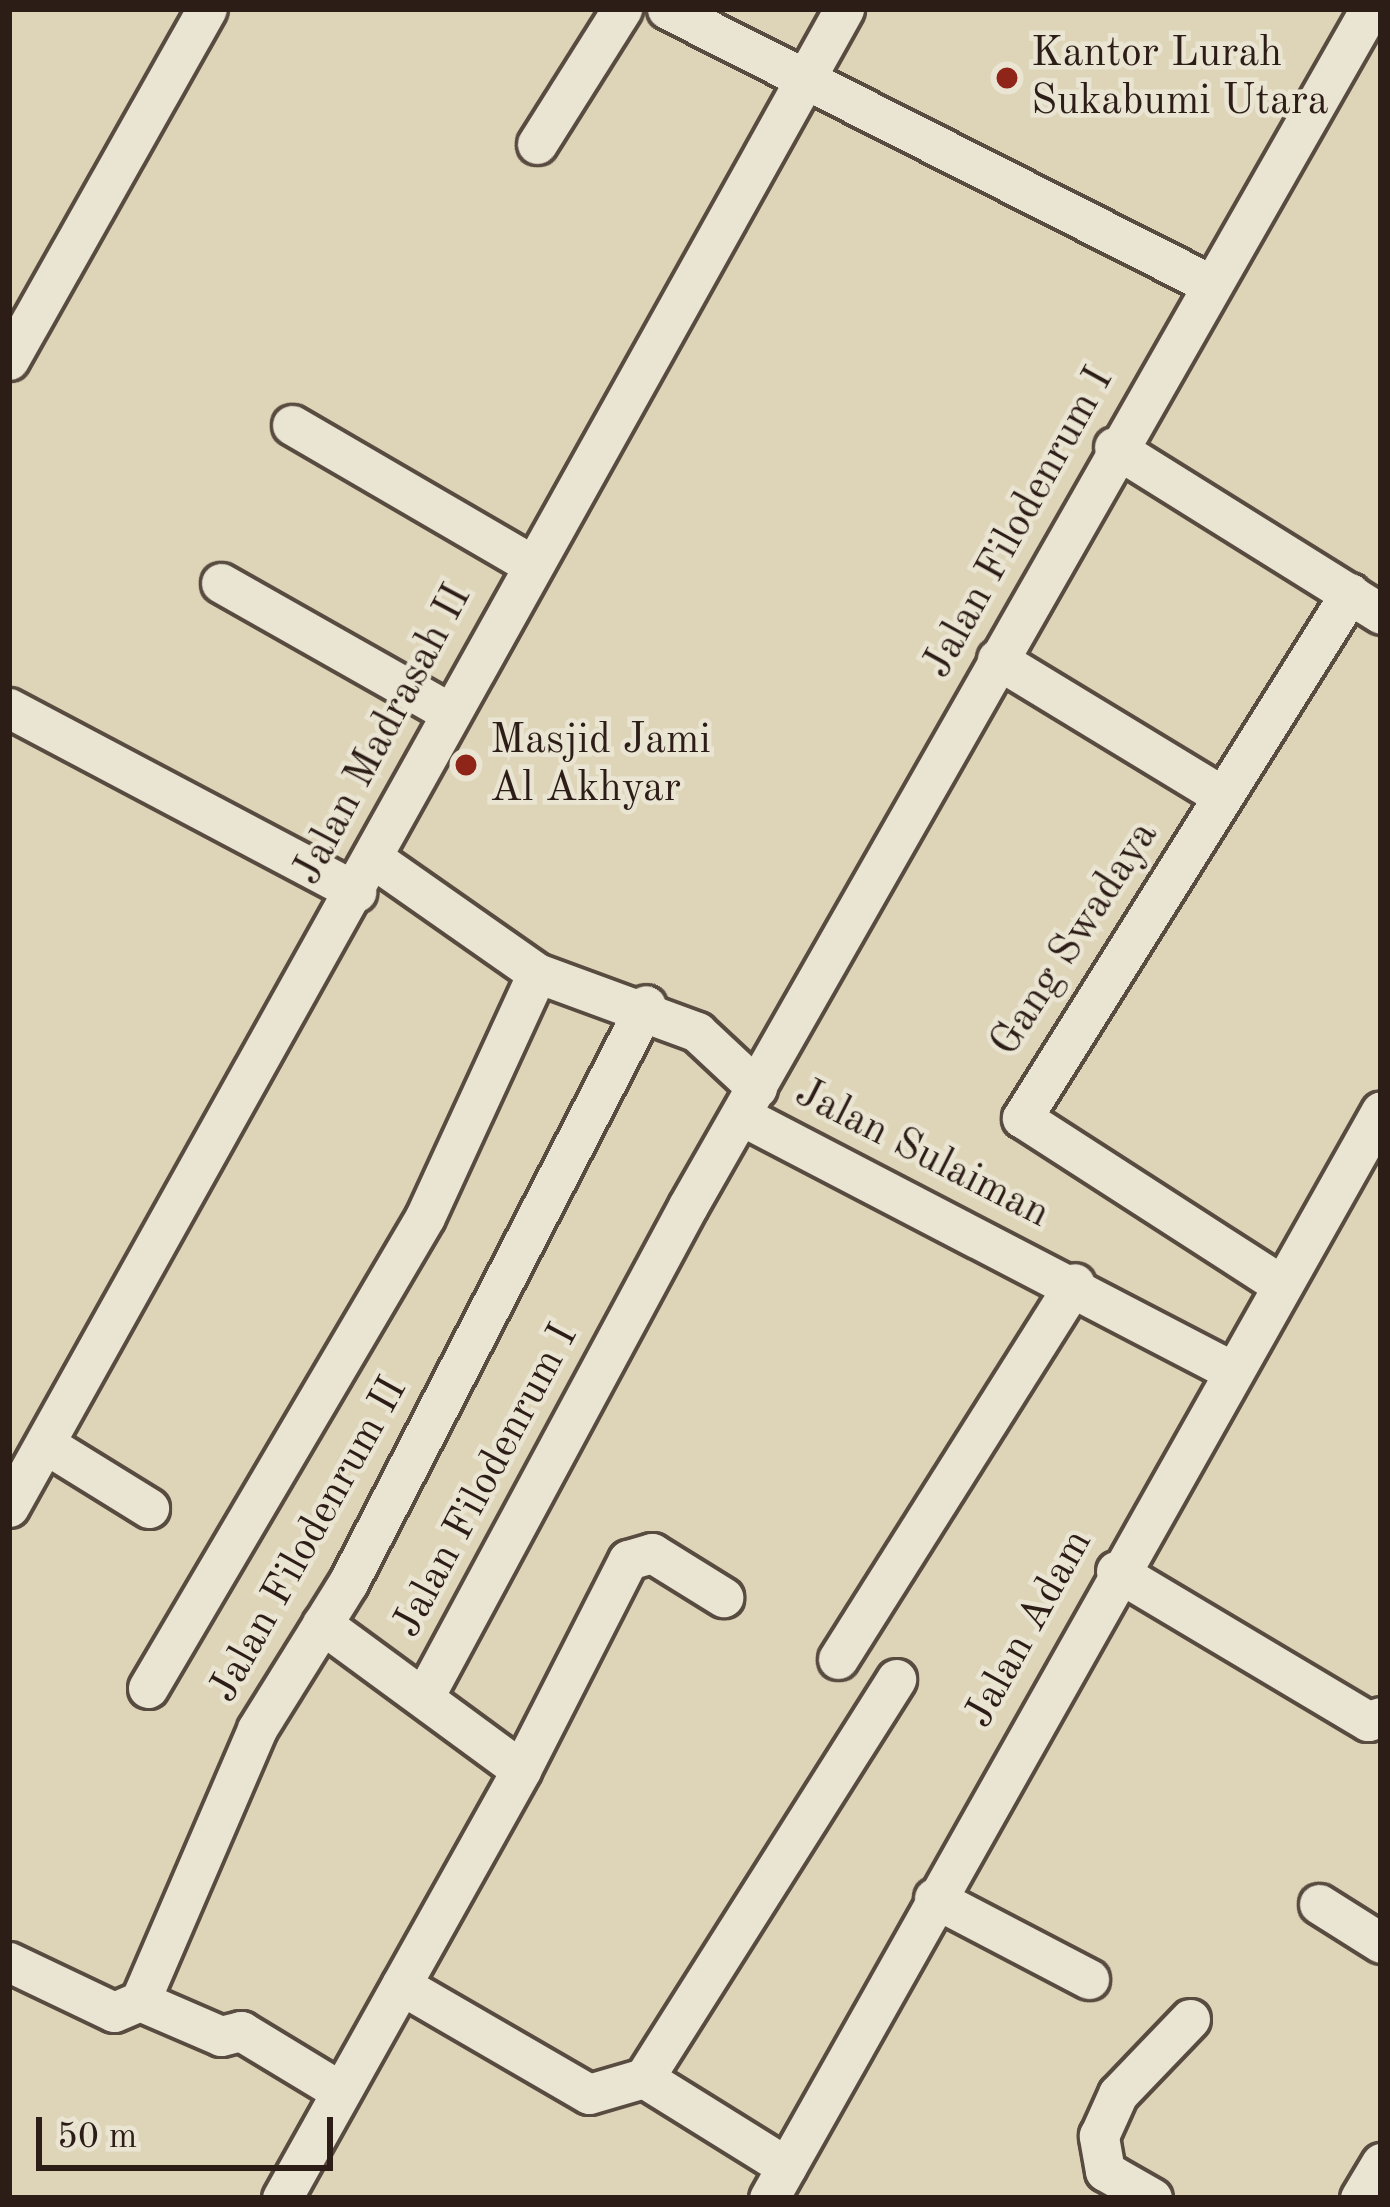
<!DOCTYPE html>
<style>
body{margin:0}
#map{position:relative;width:1390px;height:2207px;overflow:hidden;background:#ded5b9;font-family:"Old Standard TT",serif}
div>[style]{position:absolute}
.roads{filter:drop-shadow(3px 0 #584b40) drop-shadow(-3px 0 #584b40) drop-shadow(0 3px #584b40) drop-shadow(0 -3px #584b40)}
.minor>*{height:39px;margin:-19.5px;padding:0 19.5px;transform-origin:19.5px;border-radius:19.5px;background:#eae4d2}
.dots>*{width:33px;height:33px;translate:-50% -50%;box-sizing:border-box;border:6px solid #eae4d2;border-radius:50%}
span{translate:-50% -50%;white-space:nowrap;text-align:center;line-height:1.15;-webkit-text-stroke:9px #eae4d2;paint-order:stroke}
.poi-label{font-size:42px;color:#2c1d17}
.left{translate:0 -50%;text-align:left}
.street-label{font-size:42px;color:#2c1d17}
.frame{position:absolute;inset:0;border:12px solid #2c1d17;pointer-events:none}
.scale{position:absolute;left:36px;top:2117px;width:297px;height:54px;box-sizing:border-box;border:6px solid #2c1d17;border-top:0;padding-left:15px;font-size:36px;line-height:42px;white-space:nowrap;color:#2c1d17;-webkit-text-stroke:9px #eae4d2;paint-order:stroke}
</style>
<div id="map">
<div class="roads">
<div class="minor">
<div style="left:667px;top:9px;width:609px;rotate:26.86deg"></div>
<div style="left:537px;top:144px;width:160px;rotate:-57.8deg"></div>
<div style="left:9px;top:360px;width:403px;rotate:-60.6deg"></div>
<div style="left:292px;top:425px;width:274px;rotate:30.2deg"></div>
<div style="left:1114px;top:447px;width:315px;rotate:32deg"></div>
<div style="left:221px;top:583px;width:262px;rotate:29.5deg"></div>
<div style="left:997px;top:659px;width:263px;rotate:31.3deg"></div>
<div style="left:9px;top:708px;width:393px;rotate:27.9deg"></div>
<div style="left:374px;top:859px;width:199px;rotate:35deg"></div>
<div style="left:537px;top:973px;width:171px;rotate:20.2deg"></div>
<div style="left:697px;top:1032px;width:82px;rotate:43deg"></div>
<div style="left:742px;top:1116px;width:552px;rotate:27.49deg"></div>
<div style="left:1280px;top:1284px;width:307px;rotate:-147.2deg"></div>
<div style="left:1022px;top:1118px;width:619px;rotate:-58deg"></div>
<div style="left:47px;top:1445px;width:120px;rotate:31.7deg"></div>
<div style="left:9px;top:1507px;width:1715px;rotate:-60.86deg"></div>
<div style="left:1116px;top:1571px;width:293px;rotate:30.8deg"></div>
<div style="left:1368px;top:1721px;width:14px;rotate:-17deg"></div>
<div style="left:838px;top:1659px;width:444px;rotate:-57.8deg"></div>
<div style="left:148px;top:1688px;width:546px;rotate:-59.54deg"></div>
<div style="left:425px;top:1217px;width:268px;rotate:-65.3deg"></div>
<div style="left:426px;top:1693px;width:553px;rotate:-61.72deg"></div>
<div style="left:688px;top:1206px;width:1378px;rotate:-60.33deg"></div>
<div style="left:521px;top:1770px;width:236px;rotate:-63deg"></div>
<div style="left:628px;top:1560px;width:25px;rotate:-16deg"></div>
<div style="left:652px;top:1553px;width:84px;rotate:31.8deg"></div>
<div style="left:934px;top:1898px;width:175px;rotate:27.6deg"></div>
<div style="left:1319px;top:1904px;width:73px;rotate:32.2deg"></div>
<div style="left:9px;top:1962px;width:116px;rotate:25.5deg"></div>
<div style="left:114px;top:2012px;width:28px;rotate:-23deg"></div>
<div style="left:140px;top:2001px;width:296px;rotate:-66.7deg"></div>
<div style="left:257px;top:1729px;width:172px;rotate:-58.1deg"></div>
<div style="left:348px;top:1583px;width:650px;rotate:-62.73deg"></div>
<div style="left:401px;top:1985px;width:217px;rotate:30.1deg"></div>
<div style="left:589px;top:2094px;width:57px;rotate:-16.2deg"></div>
<div style="left:644px;top:2078px;width:472px;rotate:-57.7deg"></div>
<div style="left:140px;top:2001px;width:88px;rotate:23.4deg"></div>
<div style="left:221px;top:2036px;width:21px;rotate:-14deg"></div>
<div style="left:241px;top:2031px;width:116px;rotate:31.2deg"></div>
<div style="left:644px;top:2078px;width:168px;rotate:31.9deg"></div>
<div style="left:282px;top:2198px;width:490px;rotate:-60.8deg"></div>
<div style="left:521px;top:1770px;width:247px;rotate:-143.7deg"></div>
<div style="left:769px;top:2198px;width:1247px;rotate:-60.62deg"></div>
<div style="left:1152px;top:2198px;width:54px;rotate:-150.1deg"></div>
<div style="left:1105px;top:2171px;width:36px;rotate:-100deg"></div>
<div style="left:1099px;top:2136px;width:46px;rotate:-65.7deg"></div>
<div style="left:1118px;top:2094px;width:104px;rotate:-46.2deg"></div>
<div style="left:1360px;top:2198px;width:41px;rotate:-59deg"></div>
</div>
</div>
<div class="dots">
<div style="left:1007px;top:78px;background:#8f2418"></div>
<div style="left:466px;top:765px;background:#8f2418"></div>
</div>
<div class="poi-label">
<span class="left" style="left:1031px;top:78px">Kantor Lurah<br>Sukabumi Utara</span>
<span class="left" style="left:490px;top:765px">Masjid Jami<br>Al Akhyar</span>
</div>
<div class="street-label">
<span style="left:1019px;top:523px;rotate:-61deg">Jalan Filodenrum I</span>
<span style="left:383px;top:735px;rotate:-62deg">Jalan Madrasah II</span>
<span style="left:1075px;top:939px;rotate:-57deg">Gang Swadaya</span>
<span style="left:922px;top:1154px;rotate:27deg">Jalan Sulaiman</span>
<span style="left:486px;top:1481px;rotate:-62deg">Jalan Filodenrum I</span>
<span style="left:309px;top:1540px;rotate:-61deg">Jalan Filodenrum II</span>
<span style="left:1029px;top:1629px;rotate:-61deg">Jalan Adam</span>
</div>
<div class="frame"></div>
<div class="scale">50 m</div>
</div>
